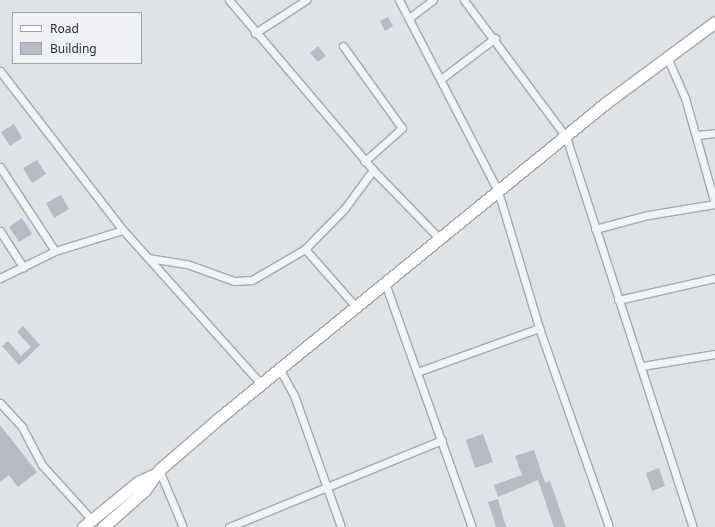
<!DOCTYPE html>
<style>
body{margin:0}
#map{position:relative;width:715px;height:527px;overflow:hidden;background:#dfe2e7;font-family:"Noto Sans",sans-serif}
div>[style]{position:absolute}
.building>*{inset:0;background:#b7bbc4}
.roads{filter:drop-shadow(1px 0 #a5a9b1) drop-shadow(-1px 0 #a5a9b1) drop-shadow(0 1px #a5a9b1) drop-shadow(0 -1px #a5a9b1)}
.minor>*{height:7px;margin:-3.5px;padding:0 3.5px;transform-origin:3.5px;border-radius:3.5px;background:#f2f3f6}
.primary>*{height:11px;margin:-5.5px;padding:0 5.5px;transform-origin:5.5px;border-radius:5.5px;background:#fff}
span{translate:-50% -50%;white-space:nowrap;text-align:center;line-height:1.15;-webkit-text-stroke:3px #eff1f5;paint-order:stroke}
.legend{position:absolute;left:12px;top:12px;width:130px;height:52px;box-sizing:border-box;background:#eff1f5;border:1px solid #a0a3ac;margin:0;padding:5px 7px;list-style:none;font-size:12px;color:#292f3e}
.legend li{display:flex;align-items:center;gap:8px;height:20px}
.legend b{width:20px;border:1px solid #a0a3ac}
</style>
<div id="map">
<div class="building">
<div style="clip-path:polygon(388px 17px,393px 26px,385px 31px,380px 21px)"></div>
<div style="clip-path:polygon(318px 46px,326px 56px,318px 62px,310px 53px)"></div>
<div style="clip-path:polygon(14px 124px,22px 138px,10px 146px,1px 132px)"></div>
<div style="clip-path:polygon(37px 160px,46px 174px,32px 183px,23px 168px)"></div>
<div style="clip-path:polygon(61px 195px,69px 209px,54px 218px,46px 203px)"></div>
<div style="clip-path:polygon(22px 218px,32px 234px,19px 242px,9px 227px)"></div>
<div style="clip-path:polygon(23px 326px,40px 345px,19px 365px,2px 346px,8px 341px,21px 356px,31px 347px,17px 332px)"></div>
<div style="clip-path:polygon(0 425px,37px 472px,18px 487px,9px 475px,0 482px)"></div>
<div style="clip-path:polygon(483px 434px,493px 462px,475px 468px,466px 440px)"></div>
<div style="clip-path:polygon(534px 450px,545px 483px,550px 481px,566px 527px,554px 527px,538px 480px,498px 497px,494px 485px,522px 475px,515px 456px)"></div>
<div style="clip-path:polygon(659px 468px,665px 486px,652px 491px,646px 473px)"></div>
<div style="clip-path:polygon(498px 499px,504px 521px,507px 527px,496px 527px,488px 502px)"></div>
</div>
<div class="roads">
<div class="minor">
<div style="left:229px;top:0;width:223px;rotate:49.7deg"></div>
<div style="left:373px;top:170px;width:95px;rotate:45.9deg"></div>
<div style="left:399px;top:0;width:215px;rotate:62.6deg"></div>
<div style="left:498px;top:191px;width:143px;rotate:73.3deg"></div>
<div style="left:539px;top:328px;width:211px;rotate:70.6deg"></div>
<div style="left:464px;top:0;width:171px;rotate:53.3deg"></div>
<div style="left:566px;top:137px;width:410px;rotate:72deg"></div>
<div style="left:409px;top:18px;width:30px;rotate:-37deg"></div>
<div style="left:255px;top:33px;width:61px;rotate:-32.9deg"></div>
<div style="left:343px;top:46px;width:101px;rotate:54.3deg"></div>
<div style="left:402px;top:128px;width:50px;rotate:138.3deg"></div>
<div style="left:667px;top:57px;width:45px;rotate:66.3deg"></div>
<div style="left:685px;top:98px;width:110px;rotate:74.2deg"></div>
<div style="left:0;top:71px;width:201px;rotate:52.3deg"></div>
<div style="left:123px;top:230px;width:207px;rotate:48.1deg"></div>
<div style="left:441px;top:79px;width:68px;rotate:-37.2deg"></div>
<div style="left:697px;top:135px;width:18px;rotate:-6deg"></div>
<div style="left:0;top:167px;width:100px;rotate:56.8deg"></div>
<div style="left:595px;top:229px;width:55px;rotate:-14.8deg"></div>
<div style="left:648px;top:215px;width:68px;rotate:-9.3deg"></div>
<div style="left:0;top:231px;width:43px;rotate:57.4deg"></div>
<div style="left:305px;top:249px;width:57px;rotate:-45.7deg"></div>
<div style="left:345px;top:208px;width:47px;rotate:-53.6deg"></div>
<div style="left:148px;top:258px;width:39px;rotate:9deg"></div>
<div style="left:187px;top:264px;width:50px;rotate:19.9deg"></div>
<div style="left:234px;top:281px;width:18px;rotate:-3deg"></div>
<div style="left:252px;top:280px;width:61px;rotate:-30.3deg"></div>
<div style="left:305px;top:249px;width:79px;rotate:48.6deg"></div>
<div style="left:0;top:278px;width:61px;rotate:-26.1deg"></div>
<div style="left:55px;top:251px;width:71px;rotate:-17.2deg"></div>
<div style="left:385px;top:283px;width:259px;rotate:70.4deg"></div>
<div style="left:618px;top:300px;width:99px;rotate:-12.8deg"></div>
<div style="left:642px;top:366px;width:74px;rotate:-9.3deg"></div>
<div style="left:280px;top:370px;width:29px;rotate:61deg"></div>
<div style="left:294px;top:395px;width:140px;rotate:70.4deg"></div>
<div style="left:417px;top:372px;width:130px;rotate:-19.8deg"></div>
<div style="left:0;top:403px;width:33px;rotate:47deg"></div>
<div style="left:22px;top:427px;width:43px;rotate:62.2deg"></div>
<div style="left:42px;top:465px;width:74px;rotate:47.7deg"></div>
<div style="left:159px;top:470px;width:62px;rotate:67.2deg"></div>
<div style="left:229px;top:527px;width:230px;rotate:-22.2deg"></div>
</div>
<div class="primary">
<div style="left:83px;top:527px;width:71px;rotate:-39.3deg"></div>
<div style="left:138px;top:482px;width:19px;rotate:-25deg"></div>
<div style="left:103px;top:527px;width:56px;rotate:-41.4deg"></div>
<div style="left:145px;top:490px;width:24px;rotate:-55deg"></div>
<div style="left:159px;top:470px;width:78px;rotate:-40.8deg"></div>
<div style="left:218px;top:419px;width:502px;rotate:-39.18deg"></div>
<div style="left:607px;top:102px;width:134px;rotate:-36.5deg"></div>
</div>
</div>
<ul class="legend">
<li><b style="height:5px;background:#fff"></b>Road</li>
<li><b style="height:11px;background:#b7bbc4"></b>Building</li>
</ul>
</div>
